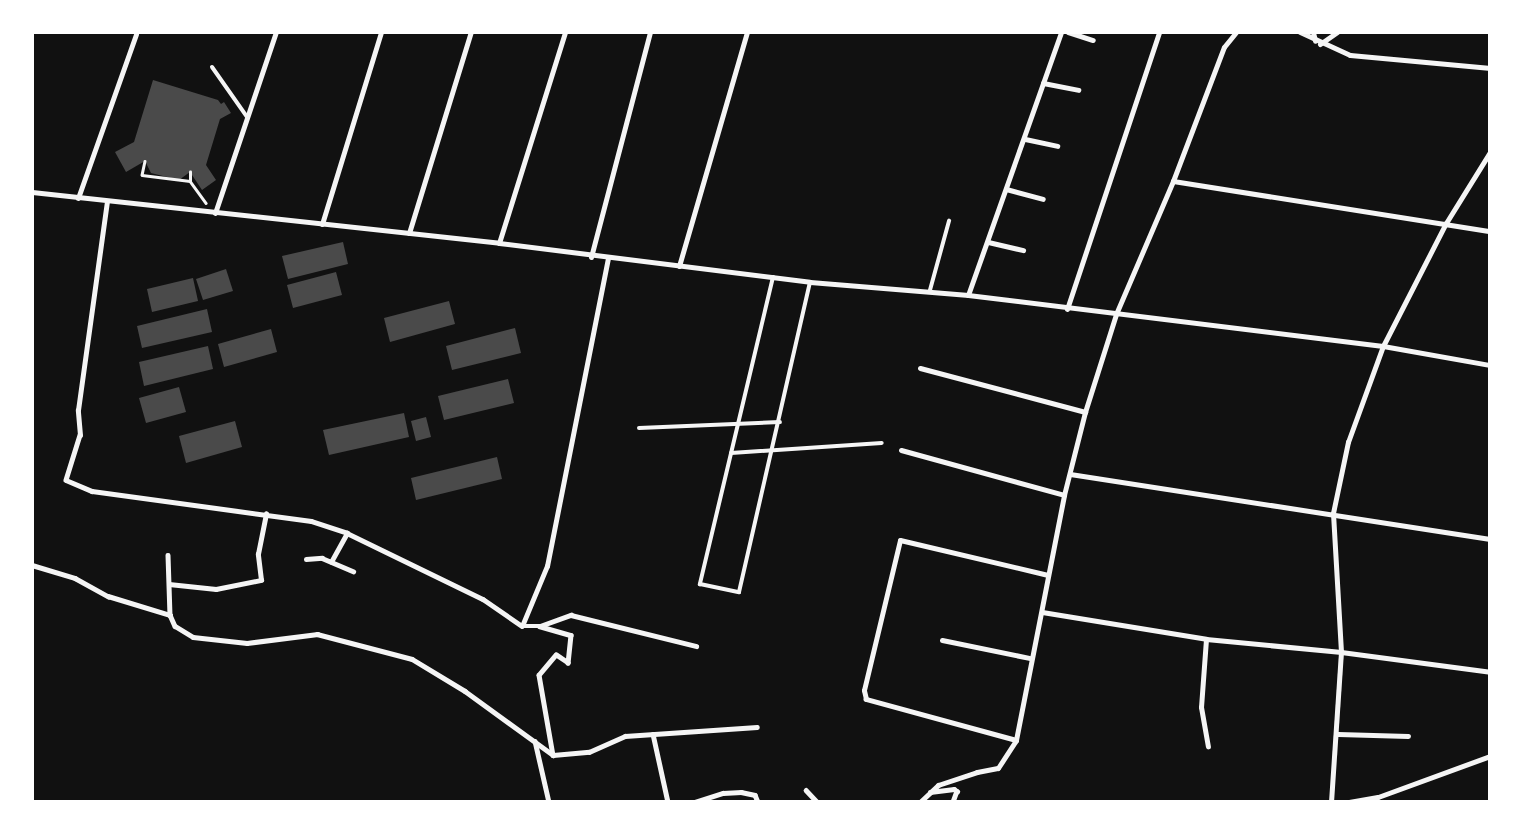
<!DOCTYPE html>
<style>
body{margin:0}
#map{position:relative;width:1522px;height:834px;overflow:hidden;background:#111;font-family:"Archivo Narrow",sans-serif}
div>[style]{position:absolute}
.building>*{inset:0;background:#4a4a4a}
.path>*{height:2.5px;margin:-1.25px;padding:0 1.25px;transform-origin:1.25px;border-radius:1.25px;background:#f5f5f5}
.service>*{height:4px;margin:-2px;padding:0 2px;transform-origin:2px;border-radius:2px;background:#f5f5f5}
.pedestrian>*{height:4.5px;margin:-2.25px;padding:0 2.25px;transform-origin:2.25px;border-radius:2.25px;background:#f5f5f5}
.minor>*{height:5px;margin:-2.5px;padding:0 2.5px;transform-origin:2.5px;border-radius:2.5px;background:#f5f5f5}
span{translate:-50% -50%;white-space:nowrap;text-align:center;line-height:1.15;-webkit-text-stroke:4px #fff;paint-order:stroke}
.frame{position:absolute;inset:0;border:34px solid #fff;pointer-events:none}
</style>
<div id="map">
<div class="building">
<div style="clip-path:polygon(153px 80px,218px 100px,221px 104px,224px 102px,231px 113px,220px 119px,206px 165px,216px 180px,202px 190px,190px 172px,179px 180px,151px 173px,145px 161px,126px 172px,115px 152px,134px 142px)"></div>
<div style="clip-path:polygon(343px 242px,348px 264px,288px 279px,282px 256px)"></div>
<div style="clip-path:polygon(226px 269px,233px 291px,203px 300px,196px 279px)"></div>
<div style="clip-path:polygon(336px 272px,342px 295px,293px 308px,287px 285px)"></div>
<div style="clip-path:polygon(193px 278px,198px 301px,152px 312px,147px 289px)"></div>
<div style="clip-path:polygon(449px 301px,455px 324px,390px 342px,384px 318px)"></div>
<div style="clip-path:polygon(207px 309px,212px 332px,142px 348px,137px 326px)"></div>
<div style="clip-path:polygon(515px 328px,521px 353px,452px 370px,446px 346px)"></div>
<div style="clip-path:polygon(271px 329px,277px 352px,224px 367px,218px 344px)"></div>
<div style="clip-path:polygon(208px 346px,213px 369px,144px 386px,139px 362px)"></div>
<div style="clip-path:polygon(508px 379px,514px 403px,444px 420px,438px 396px)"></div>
<div style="clip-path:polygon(179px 387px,186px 412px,146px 423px,139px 398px)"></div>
<div style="clip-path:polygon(404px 413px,409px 437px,329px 455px,323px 430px)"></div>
<div style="clip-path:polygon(426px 417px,431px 437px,416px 441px,411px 421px)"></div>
<div style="clip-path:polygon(235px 421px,242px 447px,186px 463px,179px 436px)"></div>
<div style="clip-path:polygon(497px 457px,502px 479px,416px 500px,411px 478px)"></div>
</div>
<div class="path">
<div style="left:145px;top:161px;width:14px;rotate:102deg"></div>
<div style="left:142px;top:175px;width:48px;rotate:7.1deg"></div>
<div style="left:190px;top:181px;width:27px;rotate:54deg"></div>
<div style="left:190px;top:181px;width:9px;rotate:-90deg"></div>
</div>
<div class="service">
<div style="left:212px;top:67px;width:61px;rotate:55deg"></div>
<div style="left:773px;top:277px;width:316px;rotate:103.4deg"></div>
<div style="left:700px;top:584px;width:40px;rotate:12deg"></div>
<div style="left:739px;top:592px;width:318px;rotate:-77.1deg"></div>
<div style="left:930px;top:290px;width:72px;rotate:-74.6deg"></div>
<div style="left:639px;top:428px;width:141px;rotate:-2.4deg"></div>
<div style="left:731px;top:453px;width:151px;rotate:-3.8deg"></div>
</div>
<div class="pedestrian">
<div style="left:80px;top:435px;width:47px;rotate:107.3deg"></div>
<div style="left:66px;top:480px;width:28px;rotate:23deg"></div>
<div style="left:92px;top:491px;width:221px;rotate:7.8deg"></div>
<div style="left:311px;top:521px;width:38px;rotate:18deg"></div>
<div style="left:347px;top:533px;width:151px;rotate:25.9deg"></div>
<div style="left:483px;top:599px;width:47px;rotate:34.7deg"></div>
<div style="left:522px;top:626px;width:17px"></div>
<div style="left:539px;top:626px;width:33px;rotate:16deg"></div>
<div style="left:571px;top:635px;width:28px;rotate:96deg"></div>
<div style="left:568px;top:663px;width:14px;rotate:-146deg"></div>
<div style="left:556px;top:655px;width:26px;rotate:130deg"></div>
<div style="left:539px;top:675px;width:81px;rotate:80.1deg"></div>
<div style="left:168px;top:555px;width:60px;rotate:88.1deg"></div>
<div style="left:306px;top:559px;width:16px;rotate:-4deg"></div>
<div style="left:322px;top:558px;width:34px;rotate:23deg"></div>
<div style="left:331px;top:562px;width:33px;rotate:-61deg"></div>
<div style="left:32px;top:565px;width:45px;rotate:16.8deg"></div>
<div style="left:75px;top:578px;width:38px;rotate:29deg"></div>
<div style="left:108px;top:596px;width:65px;rotate:17deg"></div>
<div style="left:170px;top:615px;width:12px;rotate:66deg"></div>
<div style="left:175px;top:626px;width:21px;rotate:31deg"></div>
<div style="left:193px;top:637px;width:54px;rotate:6.3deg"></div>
<div style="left:247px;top:643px;width:71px;rotate:-7.3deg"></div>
<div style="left:317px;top:634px;width:98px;rotate:14.7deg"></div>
<div style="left:412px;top:659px;width:62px;rotate:31.1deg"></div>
<div style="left:465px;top:691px;width:109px;rotate:36deg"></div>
<div style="left:553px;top:755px;width:36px;rotate:-5deg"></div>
<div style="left:589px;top:752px;width:39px;rotate:-24deg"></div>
<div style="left:625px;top:736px;width:132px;rotate:-3.9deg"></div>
<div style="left:169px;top:584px;width:47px;rotate:6.1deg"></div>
<div style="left:216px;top:589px;width:46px;rotate:-11.3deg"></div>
<div style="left:261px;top:580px;width:26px;rotate:-97deg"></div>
<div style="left:258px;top:554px;width:41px;rotate:-78.7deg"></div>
<div style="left:522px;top:626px;width:65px;rotate:-67.4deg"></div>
<div style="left:540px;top:626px;width:33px;rotate:-20deg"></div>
<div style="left:571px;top:615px;width:129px;rotate:13.9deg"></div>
<div style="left:653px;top:734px;width:70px;rotate:77.6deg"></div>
<div style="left:535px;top:741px;width:63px;rotate:77.1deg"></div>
<div style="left:806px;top:790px;width:16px;rotate:47deg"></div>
<div style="left:930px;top:792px;width:24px;rotate:-7deg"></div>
<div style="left:954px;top:789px;width:4px;rotate:34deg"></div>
<div style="left:957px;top:791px;width:12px;rotate:110deg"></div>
<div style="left:695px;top:802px;width:29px;rotate:-18deg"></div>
<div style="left:723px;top:793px;width:18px;rotate:-3deg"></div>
<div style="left:741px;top:792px;width:14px;rotate:12deg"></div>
<div style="left:755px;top:795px;width:8px;rotate:67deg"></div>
</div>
<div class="minor">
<div style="left:1068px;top:32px;width:26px;rotate:18deg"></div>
<div style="left:1300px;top:32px;width:55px;rotate:24.7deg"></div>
<div style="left:1350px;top:55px;width:141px;rotate:5.3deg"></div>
<div style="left:1313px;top:32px;width:9px;rotate:77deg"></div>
<div style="left:1320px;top:44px;width:21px;rotate:-35deg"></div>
<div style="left:1043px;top:83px;width:36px;rotate:11deg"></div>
<div style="left:1025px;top:139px;width:33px;rotate:12deg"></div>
<div style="left:1173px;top:181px;width:321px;rotate:9deg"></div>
<div style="left:1006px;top:189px;width:38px;rotate:15deg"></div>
<div style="left:32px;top:192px;width:470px;rotate:6.2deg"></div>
<div style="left:499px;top:243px;width:313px;rotate:7.1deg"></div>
<div style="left:810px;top:282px;width:159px;rotate:4.7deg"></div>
<div style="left:968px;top:295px;width:418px;rotate:7deg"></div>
<div style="left:1383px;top:346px;width:109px;rotate:10.1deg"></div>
<div style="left:78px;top:198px;width:174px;rotate:-70.5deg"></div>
<div style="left:215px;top:213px;width:191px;rotate:-71.4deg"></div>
<div style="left:322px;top:224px;width:201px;rotate:-72.9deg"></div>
<div style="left:409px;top:233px;width:210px;rotate:-72.9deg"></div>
<div style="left:988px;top:242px;width:36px;rotate:13deg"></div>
<div style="left:499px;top:243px;width:221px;rotate:-72.6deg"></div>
<div style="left:591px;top:257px;width:233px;rotate:-75.3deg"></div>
<div style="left:679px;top:266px;width:244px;rotate:-73.8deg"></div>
<div style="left:968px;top:295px;width:279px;rotate:-70.5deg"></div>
<div style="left:1067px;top:309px;width:292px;rotate:-71.6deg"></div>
<div style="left:920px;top:368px;width:171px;rotate:14.9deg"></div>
<div style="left:80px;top:435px;width:25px;rotate:-95deg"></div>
<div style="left:78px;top:410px;width:210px;rotate:-82.1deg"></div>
<div style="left:901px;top:450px;width:169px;rotate:15.4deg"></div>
<div style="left:1070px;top:474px;width:425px;rotate:8.8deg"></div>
<div style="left:547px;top:566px;width:315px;rotate:-78.8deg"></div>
<div style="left:1042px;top:612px;width:166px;rotate:9.3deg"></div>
<div style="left:1206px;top:639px;width:136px;rotate:5.5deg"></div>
<div style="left:1341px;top:652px;width:150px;rotate:7.6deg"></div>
<div style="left:1206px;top:639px;width:68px;rotate:94.2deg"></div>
<div style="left:1201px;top:707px;width:40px;rotate:80deg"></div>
<div style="left:942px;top:640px;width:90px;rotate:11.6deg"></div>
<div style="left:1338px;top:734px;width:70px;rotate:1.6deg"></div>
<div style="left:1016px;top:740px;width:156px;rotate:-164.7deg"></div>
<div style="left:866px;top:699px;width:9px;rotate:-103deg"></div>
<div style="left:864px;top:690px;width:154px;rotate:-76.5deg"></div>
<div style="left:900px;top:540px;width:152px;rotate:13.3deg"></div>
<div style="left:920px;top:802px;width:25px;rotate:-43deg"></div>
<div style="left:938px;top:785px;width:41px;rotate:-18.4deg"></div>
<div style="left:977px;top:772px;width:21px;rotate:-11deg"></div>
<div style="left:998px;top:768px;width:33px;rotate:-57deg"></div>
<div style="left:1016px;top:740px;width:250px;rotate:-78.9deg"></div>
<div style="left:1064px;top:495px;width:86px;rotate:-75.8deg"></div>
<div style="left:1085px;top:412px;width:103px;rotate:-72.4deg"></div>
<div style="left:1116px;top:314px;width:145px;rotate:-66.8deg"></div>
<div style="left:1173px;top:181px;width:143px;rotate:-69.2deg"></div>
<div style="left:1224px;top:47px;width:19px;rotate:-51deg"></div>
<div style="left:1331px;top:802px;width:150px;rotate:-86.2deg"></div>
<div style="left:1341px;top:652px;width:139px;rotate:-93.3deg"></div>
<div style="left:1333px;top:513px;width:73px;rotate:-78.1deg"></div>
<div style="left:1348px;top:442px;width:102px;rotate:-70deg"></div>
<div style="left:1383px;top:346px;width:138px;rotate:-62.9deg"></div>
<div style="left:1446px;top:223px;width:84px;rotate:-58.2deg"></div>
<div style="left:1349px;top:802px;width:29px;rotate:-10deg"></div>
<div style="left:1378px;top:797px;width:119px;rotate:-20.1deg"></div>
</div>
<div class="frame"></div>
</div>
